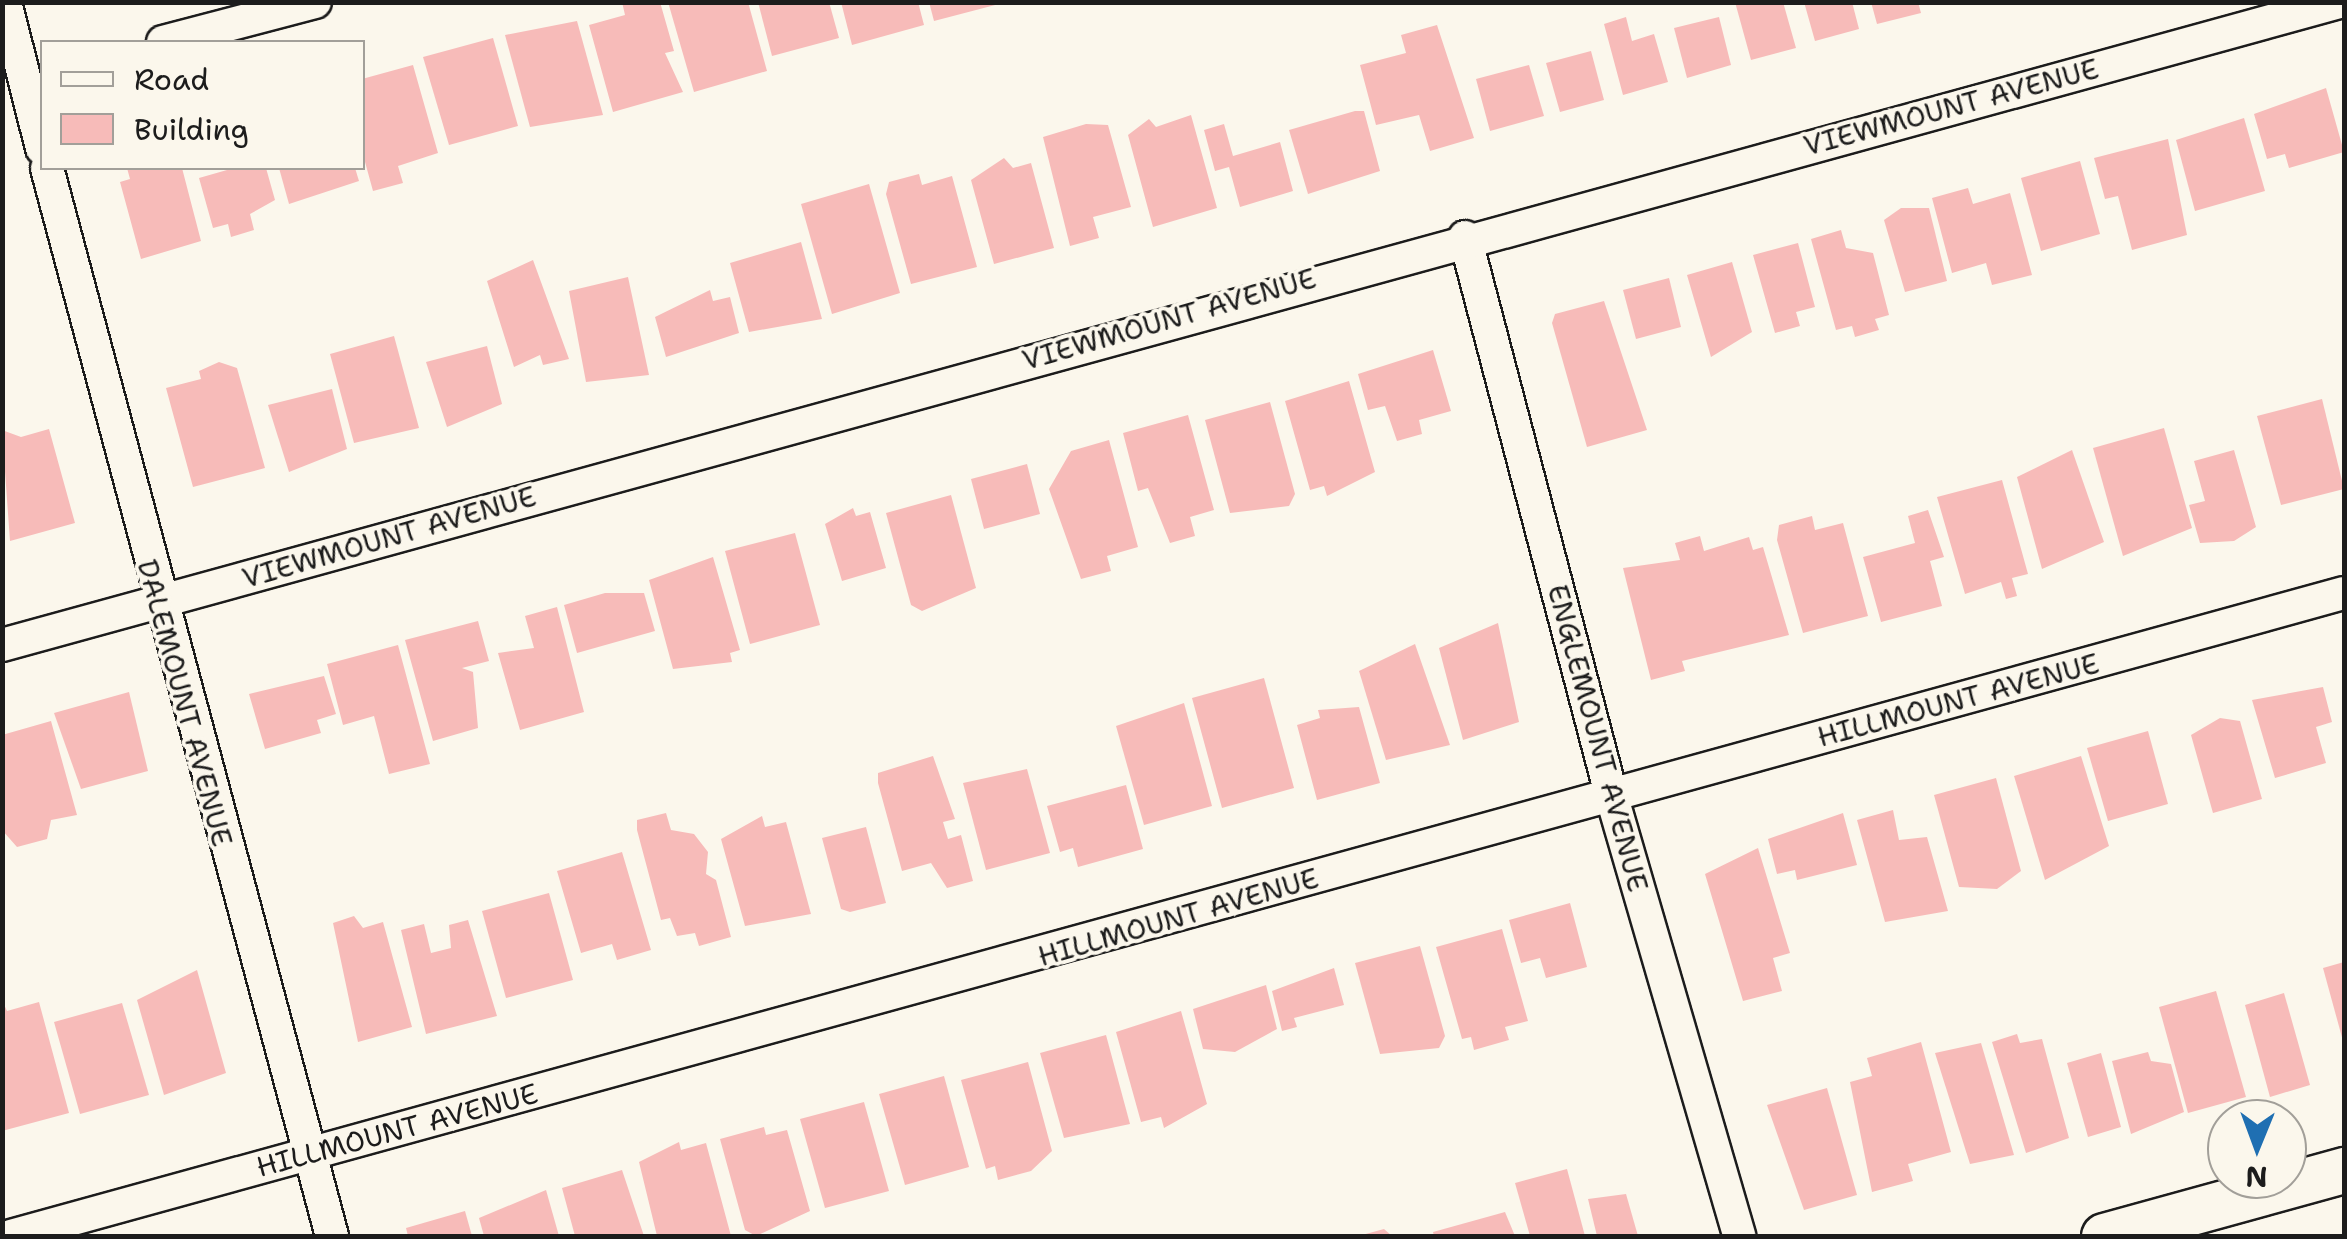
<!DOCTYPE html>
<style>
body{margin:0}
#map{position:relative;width:2347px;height:1239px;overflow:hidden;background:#fbf7ec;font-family:"Shantell Sans",sans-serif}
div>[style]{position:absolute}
.building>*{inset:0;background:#f7bbb9}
.roads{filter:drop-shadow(2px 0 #1c1c1c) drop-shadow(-2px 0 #1c1c1c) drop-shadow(0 2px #1c1c1c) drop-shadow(0 -2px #1c1c1c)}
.street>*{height:32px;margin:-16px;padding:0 16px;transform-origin:16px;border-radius:16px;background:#fbf7ec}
.secondary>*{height:45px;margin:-22.5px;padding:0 22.5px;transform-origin:22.5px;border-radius:22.5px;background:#fbf7ec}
span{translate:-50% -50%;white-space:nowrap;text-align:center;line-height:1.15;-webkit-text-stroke:8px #fbf7ec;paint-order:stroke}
.street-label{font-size:28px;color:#1c1c1c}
.frame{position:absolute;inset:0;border:5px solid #1c1c1c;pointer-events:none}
.legend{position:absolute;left:40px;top:40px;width:325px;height:130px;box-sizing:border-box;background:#fbf7ec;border:2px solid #a29f99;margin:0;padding:12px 18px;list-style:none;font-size:30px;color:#1c1c1c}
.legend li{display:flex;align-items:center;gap:20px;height:50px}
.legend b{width:50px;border:2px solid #a29f99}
.north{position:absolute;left:2207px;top:1099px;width:100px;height:100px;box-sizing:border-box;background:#fbf7ec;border:2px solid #a29f99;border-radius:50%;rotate:181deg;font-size:28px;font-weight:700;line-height:40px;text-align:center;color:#1c1c1c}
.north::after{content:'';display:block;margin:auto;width:35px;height:45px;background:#1f6fb2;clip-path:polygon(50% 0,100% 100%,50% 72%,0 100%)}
</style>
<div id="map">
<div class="building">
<div style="clip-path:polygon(622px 2px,660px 2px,674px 51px,665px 53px,683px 92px,613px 112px,589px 25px,625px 15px)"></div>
<div style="clip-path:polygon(668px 2px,748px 2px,767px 71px,694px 92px)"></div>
<div style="clip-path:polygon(758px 2px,829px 2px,839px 38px,772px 56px)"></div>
<div style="clip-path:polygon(841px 2px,918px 2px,924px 25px,852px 45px)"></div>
<div style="clip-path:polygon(929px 2px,999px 2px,999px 4px,934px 21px)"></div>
<div style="clip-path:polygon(1735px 2px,1783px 2px,1796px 48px,1751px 60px)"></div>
<div style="clip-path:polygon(1804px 2px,1852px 2px,1859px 29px,1815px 41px)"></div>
<div style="clip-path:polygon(1871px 2px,1918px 2px,1921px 13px,1877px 24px)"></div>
<div style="clip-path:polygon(1626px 17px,1632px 41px,1654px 34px,1668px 82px,1623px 95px,1604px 24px)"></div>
<div style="clip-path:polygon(1719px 17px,1731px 65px,1687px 78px,1674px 28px)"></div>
<div style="clip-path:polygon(577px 21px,603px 115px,530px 127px,505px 35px)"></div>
<div style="clip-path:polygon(1437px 25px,1474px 138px,1430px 151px,1419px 115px,1376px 125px,1360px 65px,1406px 53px,1401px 35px)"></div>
<div style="clip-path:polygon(493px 38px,518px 126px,449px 145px,423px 57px)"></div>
<div style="clip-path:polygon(1591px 51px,1604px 100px,1560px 112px,1546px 63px)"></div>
<div style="clip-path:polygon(413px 65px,438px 153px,398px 166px,403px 183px,373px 191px,362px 151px,362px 79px)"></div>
<div style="clip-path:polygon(1529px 65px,1544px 116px,1490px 131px,1476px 79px)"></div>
<div style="clip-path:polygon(2326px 88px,2344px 152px,2289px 168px,2285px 154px,2267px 159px,2254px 114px)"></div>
<div style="clip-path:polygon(1355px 111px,1364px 111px,1380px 171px,1308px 194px,1289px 130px)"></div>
<div style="clip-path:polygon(1191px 115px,1217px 208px,1153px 227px,1128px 135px,1149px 119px,1156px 127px)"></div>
<div style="clip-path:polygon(2244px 118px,2265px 191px,2195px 211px,2176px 140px)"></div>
<div style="clip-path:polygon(1086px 124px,1108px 125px,1131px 207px,1093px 217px,1099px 238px,1070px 246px,1043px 137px)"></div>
<div style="clip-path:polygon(1224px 124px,1233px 156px,1280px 142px,1293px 191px,1240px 207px,1229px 167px,1215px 171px,1204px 130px)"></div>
<div style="clip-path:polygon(2168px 139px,2187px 235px,2132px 250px,2118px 196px,2105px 199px,2094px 158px)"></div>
<div style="clip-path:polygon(1004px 158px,1013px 168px,1031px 163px,1054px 248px,994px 264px,971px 180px)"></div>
<div style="clip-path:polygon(2080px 161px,2100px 234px,2041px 251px,2021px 178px)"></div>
<div style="clip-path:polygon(127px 168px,182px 168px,201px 241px,141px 259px,120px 182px,130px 179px)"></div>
<div style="clip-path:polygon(234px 168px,266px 168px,275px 200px,250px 214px,254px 230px,231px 237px,228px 224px,213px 228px,199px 178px)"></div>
<div style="clip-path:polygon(279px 168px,355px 168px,359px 181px,289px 204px)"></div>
<div style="clip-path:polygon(919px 174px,922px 185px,952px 176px,977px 267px,911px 284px,886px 194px,889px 182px)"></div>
<div style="clip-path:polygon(869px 184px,900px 293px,832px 314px,801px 204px)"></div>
<div style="clip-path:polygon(1968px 188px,1973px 204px,2010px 193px,2032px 275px,1992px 285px,1986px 263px,1952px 273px,1932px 198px)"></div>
<div style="clip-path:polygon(1901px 208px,1929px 208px,1947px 281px,1905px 292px,1884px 220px)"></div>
<div style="clip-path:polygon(1841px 230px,1846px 248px,1873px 253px,1889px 315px,1875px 319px,1879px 330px,1855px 337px,1852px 326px,1836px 330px,1811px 239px)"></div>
<div style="clip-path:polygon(801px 242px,822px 319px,749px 332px,730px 263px)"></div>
<div style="clip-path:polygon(1798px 243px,1815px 307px,1796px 312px,1800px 326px,1775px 333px,1753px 255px)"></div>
<div style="clip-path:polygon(533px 260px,569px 359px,543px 365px,540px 355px,514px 367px,487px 281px)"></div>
<div style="clip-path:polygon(1732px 262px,1752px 332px,1711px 357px,1687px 275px)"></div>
<div style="clip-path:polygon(628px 277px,649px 375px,586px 382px,569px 291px)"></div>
<div style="clip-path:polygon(1669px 278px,1681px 327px,1636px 339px,1623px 290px)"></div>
<div style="clip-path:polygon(710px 290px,713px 301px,730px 297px,739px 333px,666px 357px,655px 317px)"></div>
<div style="clip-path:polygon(1604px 301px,1647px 430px,1587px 447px,1552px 323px,1555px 314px)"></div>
<div style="clip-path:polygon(394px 336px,419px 428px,354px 443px,330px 354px)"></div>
<div style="clip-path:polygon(487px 346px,502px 404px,447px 427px,426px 362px)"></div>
<div style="clip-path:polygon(1433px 350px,1451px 411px,1419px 420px,1422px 434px,1397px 441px,1385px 406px,1368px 410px,1358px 374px)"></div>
<div style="clip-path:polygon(219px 362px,237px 368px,265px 468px,193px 487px,166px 388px,201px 379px,199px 371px)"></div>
<div style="clip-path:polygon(1349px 381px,1375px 472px,1327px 496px,1324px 486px,1310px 490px,1285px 401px)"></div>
<div style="clip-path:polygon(332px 389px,347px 449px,289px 472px,268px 405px)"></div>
<div style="clip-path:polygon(2322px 399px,2344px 489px,2281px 505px,2257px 416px)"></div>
<div style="clip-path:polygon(1270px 402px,1295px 494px,1289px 506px,1230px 513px,1205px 420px)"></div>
<div style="clip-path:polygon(1188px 415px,1214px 510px,1190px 517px,1195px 536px,1170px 543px,1148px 488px,1138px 491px,1123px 433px)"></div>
<div style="clip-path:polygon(2164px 428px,2192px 528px,2123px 556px,2093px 448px)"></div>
<div style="clip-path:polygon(49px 429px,75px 523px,10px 541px,2px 430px,21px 437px)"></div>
<div style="clip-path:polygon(1109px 440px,1138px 547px,1107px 556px,1111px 571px,1081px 579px,1049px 489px,1071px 451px)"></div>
<div style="clip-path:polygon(2072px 450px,2104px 542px,2042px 569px,2017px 477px)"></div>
<div style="clip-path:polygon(2234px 450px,2256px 527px,2234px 541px,2200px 543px,2189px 505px,2205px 501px,2194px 461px)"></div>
<div style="clip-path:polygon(1027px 464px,1040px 514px,984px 529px,971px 479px)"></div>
<div style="clip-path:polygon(2002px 480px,2028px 574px,2012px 578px,2017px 596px,2006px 599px,2001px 582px,1965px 594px,1937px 497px)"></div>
<div style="clip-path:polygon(951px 495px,976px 588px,922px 611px,911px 605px,886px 513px)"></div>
<div style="clip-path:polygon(853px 508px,856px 516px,870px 512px,886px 568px,842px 581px,825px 524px)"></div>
<div style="clip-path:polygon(1928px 510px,1944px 557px,1930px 561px,1942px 606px,1881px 622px,1863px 557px,1915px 543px,1908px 516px)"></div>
<div style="clip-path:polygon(1812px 516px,1815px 530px,1843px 523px,1868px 616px,1803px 633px,1777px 540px,1779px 525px)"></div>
<div style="clip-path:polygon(795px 533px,820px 625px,750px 644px,725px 551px)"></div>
<div style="clip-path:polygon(1700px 536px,1704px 551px,1749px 537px,1753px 550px,1763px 547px,1789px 635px,1682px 661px,1685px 671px,1651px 680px,1623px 568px,1680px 560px,1675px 543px)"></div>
<div style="clip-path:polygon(713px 557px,740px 650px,730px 653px,732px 662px,673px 669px,649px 580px)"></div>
<div style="clip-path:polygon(605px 593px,644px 593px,655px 631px,577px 653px,564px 605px)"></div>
<div style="clip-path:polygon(557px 607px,584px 712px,520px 730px,498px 653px,534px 648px,525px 616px)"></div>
<div style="clip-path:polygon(478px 621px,489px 661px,462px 668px,473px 672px,478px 728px,433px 741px,405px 640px)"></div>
<div style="clip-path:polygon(1498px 623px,1519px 722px,1463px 740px,1439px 648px)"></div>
<div style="clip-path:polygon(1415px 644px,1450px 745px,1386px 760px,1359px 671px)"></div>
<div style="clip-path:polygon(398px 645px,430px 764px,389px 774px,374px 716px,343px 725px,327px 664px)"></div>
<div style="clip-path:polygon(324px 676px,336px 714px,317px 720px,321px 733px,265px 749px,249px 694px)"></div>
<div style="clip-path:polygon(1264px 678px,1294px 788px,1222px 808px,1192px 698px)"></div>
<div style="clip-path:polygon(2323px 687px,2332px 722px,2316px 727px,2326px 763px,2275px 778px,2252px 700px)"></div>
<div style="clip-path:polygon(129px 692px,148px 771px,81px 789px,54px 713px)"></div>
<div style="clip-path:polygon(1184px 703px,1212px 806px,1144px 825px,1116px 726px)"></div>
<div style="clip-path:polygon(1359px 707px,1380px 783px,1317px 800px,1297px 725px,1320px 718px,1318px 710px)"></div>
<div style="clip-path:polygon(2220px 718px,2240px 721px,2262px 799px,2213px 813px,2191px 735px)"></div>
<div style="clip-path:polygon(51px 721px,77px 815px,51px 820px,47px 839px,17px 847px,2px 830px,2px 735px)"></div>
<div style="clip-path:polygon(2148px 731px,2168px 804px,2108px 821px,2087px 748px)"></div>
<div style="clip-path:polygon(933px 756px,955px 819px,943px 822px,948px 839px,961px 835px,973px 881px,947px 888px,931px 863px,902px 871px,878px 783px,878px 773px)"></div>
<div style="clip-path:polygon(2081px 756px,2109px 846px,2045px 880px,2014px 776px)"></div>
<div style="clip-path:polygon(1027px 769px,1050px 853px,986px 870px,963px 783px)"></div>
<div style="clip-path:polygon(1996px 778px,2021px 871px,1997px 889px,1959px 887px,1934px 795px)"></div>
<div style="clip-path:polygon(1126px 785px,1143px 849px,1078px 867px,1073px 848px,1060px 852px,1047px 806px)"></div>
<div style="clip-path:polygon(1893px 810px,1899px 840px,1927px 837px,1948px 911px,1885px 922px,1857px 820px)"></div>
<div style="clip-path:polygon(666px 813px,671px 830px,694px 834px,708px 852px,706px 874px,716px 880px,731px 937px,699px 946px,695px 933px,677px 936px,670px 918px,661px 920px,637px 830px,637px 820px)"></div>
<div style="clip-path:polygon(1843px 813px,1857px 865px,1797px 880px,1795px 870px,1777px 874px,1768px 839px)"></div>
<div style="clip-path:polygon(762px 816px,765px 827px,786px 822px,811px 914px,745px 926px,721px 839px)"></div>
<div style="clip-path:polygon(866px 827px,886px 903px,850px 912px,841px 909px,822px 838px)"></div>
<div style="clip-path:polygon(1758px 848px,1790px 953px,1773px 958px,1782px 991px,1743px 1001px,1705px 874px)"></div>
<div style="clip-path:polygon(622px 852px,651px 950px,617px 960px,612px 944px,581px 953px,557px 871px)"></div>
<div style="clip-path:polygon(549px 893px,573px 980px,506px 998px,482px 911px)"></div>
<div style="clip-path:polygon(1570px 903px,1587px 967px,1546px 978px,1540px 958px,1521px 963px,1509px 920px)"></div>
<div style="clip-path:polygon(354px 916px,363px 928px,383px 922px,412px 1027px,358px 1042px,333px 923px)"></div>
<div style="clip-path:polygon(468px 920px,497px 1016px,426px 1034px,401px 930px,424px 924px,431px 953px,451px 948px,449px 925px)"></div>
<div style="clip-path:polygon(1502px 929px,1528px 1021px,1505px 1027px,1509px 1040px,1474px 1050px,1471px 1037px,1462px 1039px,1436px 947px)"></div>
<div style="clip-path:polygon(1420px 946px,1445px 1036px,1439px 1048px,1380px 1054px,1355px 963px)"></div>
<div style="clip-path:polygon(2344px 962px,2344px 1041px,2343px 1041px,2323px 968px)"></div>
<div style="clip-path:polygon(1334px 968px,1344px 1005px,1294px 1018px,1297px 1027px,1282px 1031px,1272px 991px)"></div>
<div style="clip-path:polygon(197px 970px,226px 1073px,164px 1095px,137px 1000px)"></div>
<div style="clip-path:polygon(1266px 985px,1277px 1029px,1235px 1052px,1203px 1049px,1193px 1009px)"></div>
<div style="clip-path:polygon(2216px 991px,2246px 1097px,2188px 1113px,2159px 1007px)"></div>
<div style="clip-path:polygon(2284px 993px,2310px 1085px,2270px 1097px,2245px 1005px)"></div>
<div style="clip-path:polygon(2px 1000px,7px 1011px,39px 1002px,69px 1113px,2px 1131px)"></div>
<div style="clip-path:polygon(122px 1003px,149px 1095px,80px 1114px,54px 1022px)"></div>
<div style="clip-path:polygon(1181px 1011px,1207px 1104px,1164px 1128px,1161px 1117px,1141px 1122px,1116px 1032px)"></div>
<div style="clip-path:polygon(2017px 1034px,2020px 1043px,2042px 1039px,2069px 1138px,2026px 1153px,1992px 1042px)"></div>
<div style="clip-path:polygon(1106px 1035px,1130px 1124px,1064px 1138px,1040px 1053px)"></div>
<div style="clip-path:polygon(1921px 1042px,1951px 1152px,1908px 1164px,1913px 1181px,1872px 1192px,1850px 1082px,1872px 1076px,1867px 1058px)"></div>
<div style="clip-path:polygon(1981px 1043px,2014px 1155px,1970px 1164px,1935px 1053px)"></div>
<div style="clip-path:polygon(2148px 1052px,2151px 1061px,2171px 1064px,2184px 1112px,2131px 1134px,2112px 1061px)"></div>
<div style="clip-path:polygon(2101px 1053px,2121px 1127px,2088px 1137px,2067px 1063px)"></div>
<div style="clip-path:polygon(1028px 1062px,1052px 1151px,1031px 1171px,998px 1180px,995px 1166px,986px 1169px,961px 1080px)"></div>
<div style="clip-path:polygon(944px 1076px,969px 1167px,905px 1185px,879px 1094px)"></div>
<div style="clip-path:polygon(1827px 1088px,1857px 1195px,1804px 1210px,1767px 1105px)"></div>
<div style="clip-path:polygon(864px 1102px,889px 1191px,825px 1208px,800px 1119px)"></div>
<div style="clip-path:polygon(764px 1127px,766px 1135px,787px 1130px,810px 1211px,756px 1236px,745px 1230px,720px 1139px)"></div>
<div style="clip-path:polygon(679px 1142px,681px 1150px,706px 1143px,731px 1236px,657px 1236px,639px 1162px)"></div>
<div style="clip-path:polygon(1567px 1169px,1585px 1236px,1530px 1236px,1515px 1183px)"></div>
<div style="clip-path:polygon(622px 1170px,644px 1236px,575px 1236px,562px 1188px)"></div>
<div style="clip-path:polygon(546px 1190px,559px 1236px,484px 1236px,479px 1218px)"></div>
<div style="clip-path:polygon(1626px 1194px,1638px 1236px,1597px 1236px,1588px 1199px)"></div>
<div style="clip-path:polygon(465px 1211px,472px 1236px,408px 1236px,406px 1228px)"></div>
<div style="clip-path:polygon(1505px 1212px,1515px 1236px,1434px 1236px,1433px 1232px)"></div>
<div style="clip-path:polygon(1384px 1229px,1392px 1236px,1362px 1236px,1362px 1235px)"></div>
</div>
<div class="roads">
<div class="street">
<div style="left:5px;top:2px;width:151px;rotate:75.8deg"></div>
<div style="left:163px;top:42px;width:157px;rotate:-14.7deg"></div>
<div style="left:47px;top:168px;width:1105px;rotate:75.06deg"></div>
<div style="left:1465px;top:237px;width:576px;rotate:75.31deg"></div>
<div style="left:1611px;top:794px;width:460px;rotate:73.8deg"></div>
<div style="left:2px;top:645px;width:2424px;rotate:-15.38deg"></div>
<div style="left:11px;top:1236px;width:2420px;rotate:-15.41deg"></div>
</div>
<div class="secondary">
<div style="left:2104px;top:1236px;width:249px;rotate:-15.4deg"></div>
</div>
</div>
<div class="street-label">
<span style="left:1951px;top:107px;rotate:-15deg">VIEWMOUNT AVENUE</span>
<span style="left:1169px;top:319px;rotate:-16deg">VIEWMOUNT AVENUE</span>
<span style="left:389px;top:537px;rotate:-16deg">VIEWMOUNT AVENUE</span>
<span style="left:1958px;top:700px;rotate:-15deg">HILLMOUNT AVENUE</span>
<span style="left:185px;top:703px;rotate:75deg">DALEMOUNT AVENUE</span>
<span style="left:1598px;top:738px;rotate:75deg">ENGLEMOUNT AVENUE</span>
<span style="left:1178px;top:917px;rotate:-16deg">HILLMOUNT AVENUE</span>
<span style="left:397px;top:1130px;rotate:-15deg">HILLMOUNT AVENUE</span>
</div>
<div class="frame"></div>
<ul class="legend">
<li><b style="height:12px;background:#fbf7ec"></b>Road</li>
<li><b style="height:28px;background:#f7bbb9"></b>Building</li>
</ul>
<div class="north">N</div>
</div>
